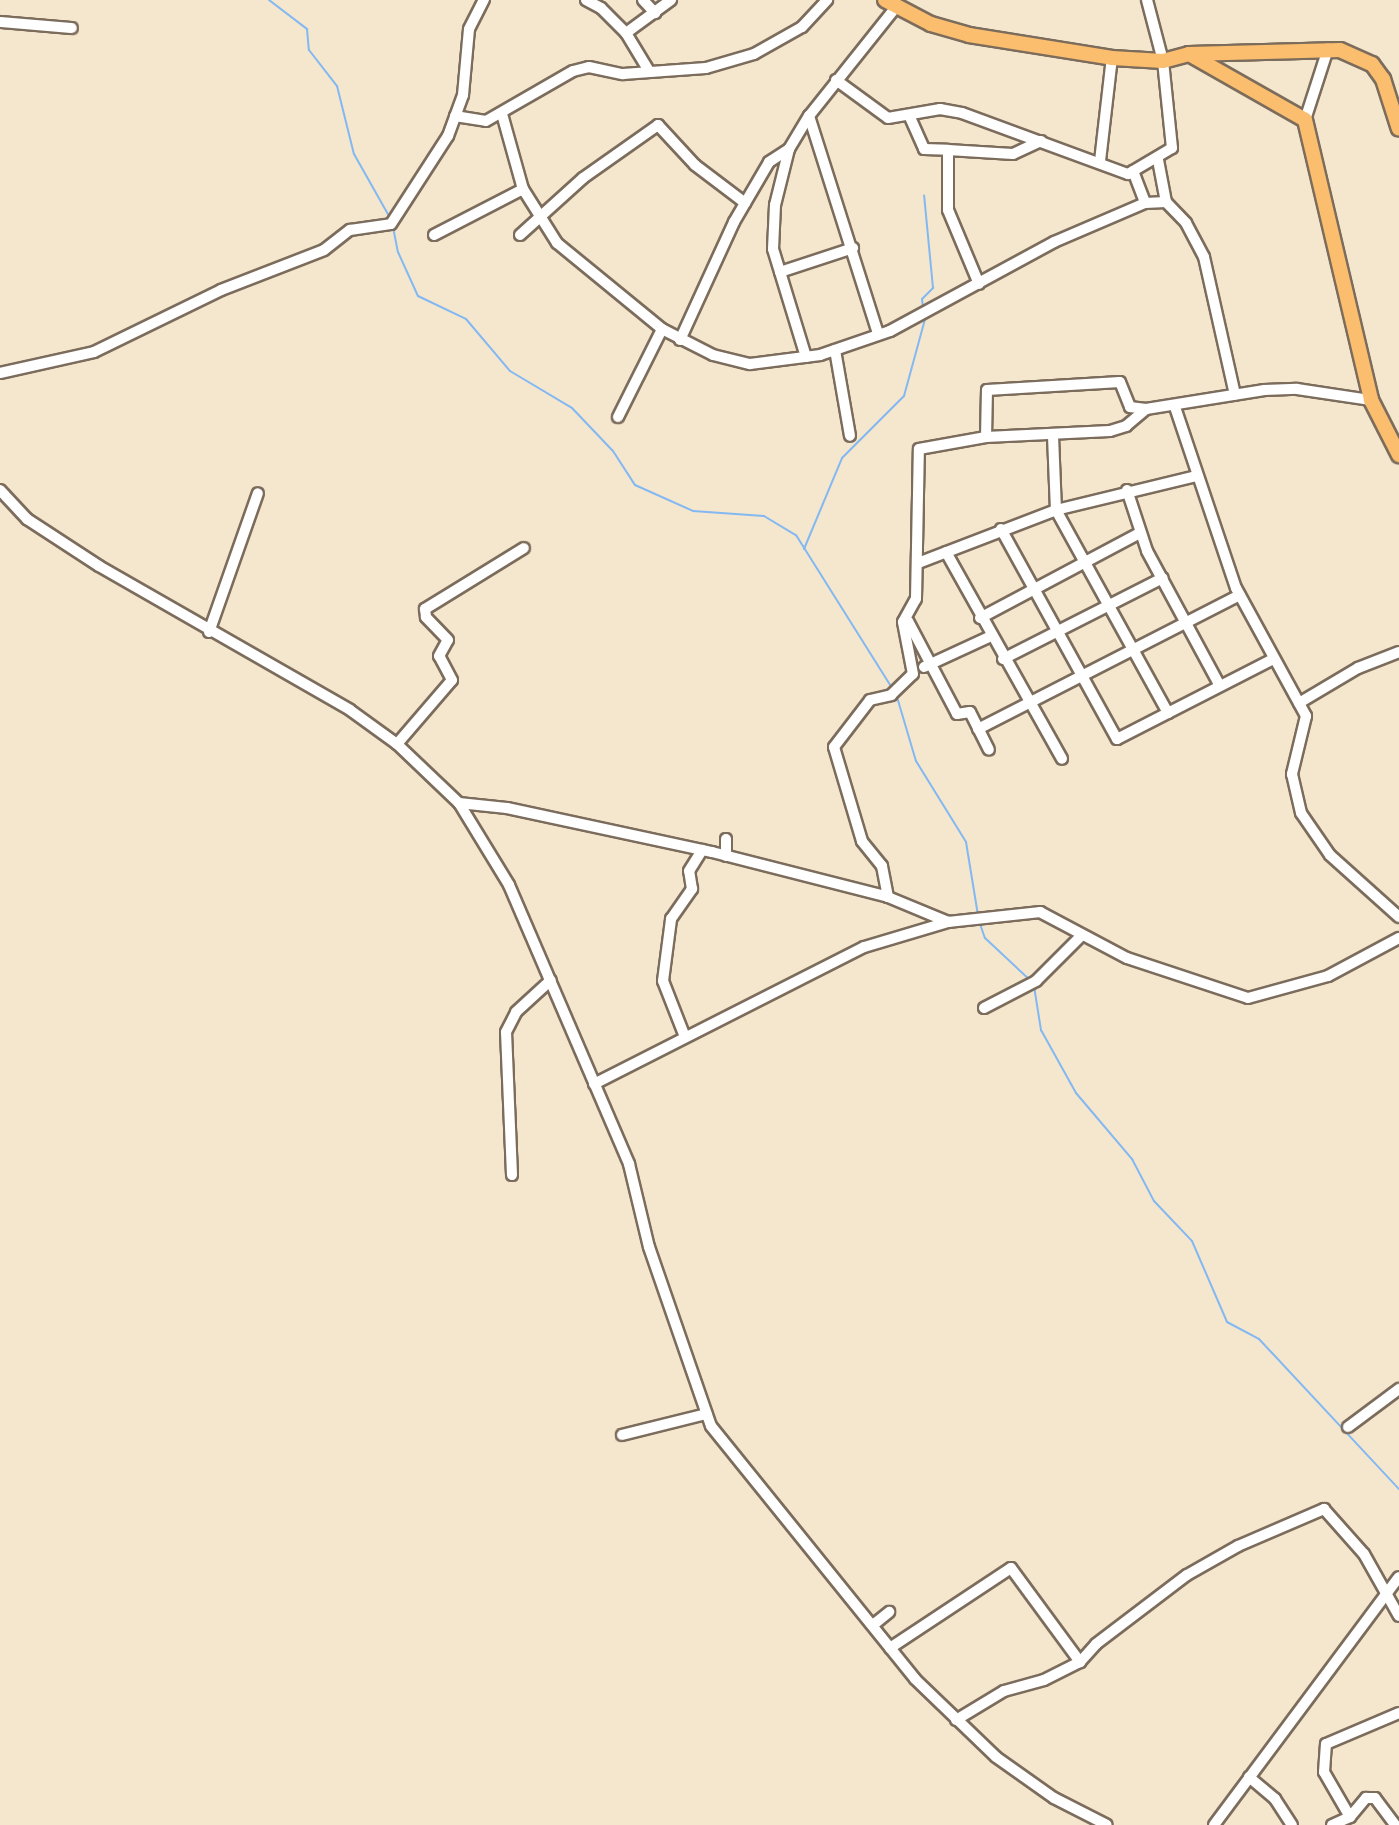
<!DOCTYPE html>
<style>
body{margin:0}
#map{position:relative;width:1399px;height:1825px;overflow:hidden;background:#f4e7ce;font-family:"Indie Flower",sans-serif}
div>[style]{position:absolute}
.stream>*{height:2px;margin:-1px;padding:0 1px;transform-origin:1px;border-radius:1px;background:#83b8f2}
.roads{filter:drop-shadow(2px 0 #7c6c5c) drop-shadow(-2px 0 #7c6c5c) drop-shadow(0 2px #7c6c5c) drop-shadow(0 -2px #7c6c5c)}
.minor>*{height:10px;margin:-5px;padding:0 5px;transform-origin:5px;border-radius:5px;background:#fff}
.major>*{height:14px;margin:-7px;padding:0 7px;transform-origin:7px;border-radius:7px;background:#fbbd6e}
span{translate:-50% -50%;white-space:nowrap;text-align:center;line-height:1.15;-webkit-text-stroke:8px #fbf7ec;paint-order:stroke}
</style>
<div id="map">
<div class="stream">
<div style="left:269px;top:0;width:48px;rotate:37.3deg"></div>
<div style="left:307px;top:29px;width:21px;rotate:85deg"></div>
<div style="left:309px;top:50px;width:46px;rotate:52.1deg"></div>
<div style="left:337px;top:86px;width:70px;rotate:76deg"></div>
<div style="left:354px;top:154px;width:73px;rotate:60.6deg"></div>
<div style="left:393px;top:227px;width:25px;rotate:79deg"></div>
<div style="left:398px;top:252px;width:48px;rotate:65.6deg"></div>
<div style="left:418px;top:296px;width:53px;rotate:25.6deg"></div>
<div style="left:466px;top:319px;width:68px;rotate:49.8deg"></div>
<div style="left:510px;top:371px;width:72px;rotate:30.8deg"></div>
<div style="left:572px;top:408px;width:59px;rotate:46.4deg"></div>
<div style="left:613px;top:451px;width:40px;rotate:57.1deg"></div>
<div style="left:635px;top:485px;width:64px;rotate:24.1deg"></div>
<div style="left:693px;top:511px;width:71px;rotate:4deg"></div>
<div style="left:764px;top:516px;width:37px;rotate:31deg"></div>
<div style="left:796px;top:535px;width:181px;rotate:57.9deg"></div>
<div style="left:923px;top:308px;width:9px;rotate:-96deg"></div>
<div style="left:922px;top:299px;width:16px;rotate:-45deg"></div>
<div style="left:933px;top:288px;width:93px;rotate:-95.5deg"></div>
<div style="left:804px;top:549px;width:99px;rotate:-67.3deg"></div>
<div style="left:842px;top:458px;width:88px;rotate:-45deg"></div>
<div style="left:904px;top:396px;width:80px;rotate:-74.7deg"></div>
<div style="left:897px;top:697px;width:67px;rotate:73.5deg"></div>
<div style="left:916px;top:761px;width:95px;rotate:58.3deg"></div>
<div style="left:966px;top:842px;width:74px;rotate:80.7deg"></div>
<div style="left:979px;top:921px;width:18px;rotate:71deg"></div>
<div style="left:985px;top:938px;width:63px;rotate:43.1deg"></div>
<div style="left:1034px;top:986px;width:45px;rotate:81deg"></div>
<div style="left:1041px;top:1030px;width:72px;rotate:60.9deg"></div>
<div style="left:1076px;top:1093px;width:87px;rotate:49.7deg"></div>
<div style="left:1132px;top:1159px;width:47px;rotate:62.4deg"></div>
<div style="left:1154px;top:1201px;width:55px;rotate:46.5deg"></div>
<div style="left:1192px;top:1241px;width:88px;rotate:66.6deg"></div>
<div style="left:1227px;top:1322px;width:36px;rotate:28deg"></div>
<div style="left:1259px;top:1339px;width:205px;rotate:47deg"></div>
</div>
<div class="roads">
<div class="minor">
<div style="left:586px;top:0;width:17px;rotate:28deg"></div>
<div style="left:601px;top:8px;width:35px;rotate:45deg"></div>
<div style="left:626px;top:33px;width:44px;rotate:58.8deg"></div>
<div style="left:643px;top:0;width:18px;rotate:47deg"></div>
<div style="left:0;top:22px;width:72px;rotate:4.8deg"></div>
<div style="left:626px;top:33px;width:56px;rotate:-36.3deg"></div>
<div style="left:836px;top:80px;width:64px;rotate:36.2deg"></div>
<div style="left:888px;top:118px;width:53px;rotate:-9.8deg"></div>
<div style="left:940px;top:109px;width:22px;rotate:10deg"></div>
<div style="left:962px;top:113px;width:177px;rotate:20.2deg"></div>
<div style="left:1128px;top:174px;width:51px;rotate:-30.6deg"></div>
<div style="left:1172px;top:148px;width:87px;rotate:-95.9deg"></div>
<div style="left:1163px;top:61px;width:63px;rotate:-104.7deg"></div>
<div style="left:502px;top:114px;width:78px;rotate:74.4deg"></div>
<div style="left:523px;top:189px;width:64px;rotate:57.8deg"></div>
<div style="left:557px;top:243px;width:136px;rotate:39.3deg"></div>
<div style="left:662px;top:329px;width:57px;rotate:27deg"></div>
<div style="left:713px;top:355px;width:38px;rotate:14deg"></div>
<div style="left:750px;top:364px;width:71px;rotate:-7.3deg"></div>
<div style="left:820px;top:355px;width:74px;rotate:-18.9deg"></div>
<div style="left:890px;top:331px;width:187px;rotate:-28.5deg"></div>
<div style="left:1054px;top:242px;width:99px;rotate:-23.2deg"></div>
<div style="left:1145px;top:203px;width:21px;rotate:-3deg"></div>
<div style="left:1166px;top:202px;width:29px;rotate:46deg"></div>
<div style="left:1186px;top:223px;width:38px;rotate:62deg"></div>
<div style="left:1204px;top:257px;width:141px;rotate:77.3deg"></div>
<div style="left:909px;top:115px;width:37px;rotate:66deg"></div>
<div style="left:924px;top:149px;width:24px;rotate:2deg"></div>
<div style="left:948px;top:150px;width:60px;rotate:90deg"></div>
<div style="left:948px;top:210px;width:80px;rotate:67.3deg"></div>
<div style="left:455px;top:116px;width:31px;rotate:9deg"></div>
<div style="left:486px;top:121px;width:100px;rotate:-29.9deg"></div>
<div style="left:573px;top:71px;width:16px;rotate:-14deg"></div>
<div style="left:589px;top:67px;width:35px;rotate:12deg"></div>
<div style="left:623px;top:74px;width:83px;rotate:-4.1deg"></div>
<div style="left:706px;top:68px;width:50px;rotate:-16.3deg"></div>
<div style="left:754px;top:54px;width:55px;rotate:-29.4deg"></div>
<div style="left:802px;top:27px;width:37px;rotate:-47deg"></div>
<div style="left:809px;top:116px;width:229px;rotate:72.4deg"></div>
<div style="left:1305px;top:120px;width:75px;rotate:-72.1deg"></div>
<div style="left:789px;top:149px;width:58px;rotate:104deg"></div>
<div style="left:775px;top:205px;width:44px;rotate:92.6deg"></div>
<div style="left:773px;top:249px;width:113px;rotate:73deg"></div>
<div style="left:948px;top:150px;width:65px;rotate:3.5deg"></div>
<div style="left:1013px;top:154px;width:31px;rotate:-25deg"></div>
<div style="left:1158px;top:160px;width:43px;rotate:79.2deg"></div>
<div style="left:1100px;top:161px;width:104px;rotate:-83.4deg"></div>
<div style="left:1133px;top:171px;width:34px;rotate:69deg"></div>
<div style="left:434px;top:235px;width:100px;rotate:-27.3deg"></div>
<div style="left:520px;top:235px;width:85px;rotate:-42.1deg"></div>
<div style="left:583px;top:178px;width:92px;rotate:-35.2deg"></div>
<div style="left:658px;top:125px;width:54px;rotate:47.2deg"></div>
<div style="left:695px;top:165px;width:63px;rotate:37.2deg"></div>
<div style="left:780px;top:272px;width:77px;rotate:-18.2deg"></div>
<div style="left:680px;top:340px;width:130px;rotate:-65.4deg"></div>
<div style="left:734px;top:222px;width:69px;rotate:-59.7deg"></div>
<div style="left:769px;top:162px;width:24px;rotate:-33deg"></div>
<div style="left:789px;top:149px;width:39px;rotate:-59deg"></div>
<div style="left:809px;top:116px;width:139px;rotate:-51.4deg"></div>
<div style="left:835px;top:350px;width:87px;rotate:80.1deg"></div>
<div style="left:0;top:373px;width:96px;rotate:-12.6deg"></div>
<div style="left:94px;top:352px;width:141px;rotate:-26deg"></div>
<div style="left:221px;top:290px;width:110px;rotate:-21.2deg"></div>
<div style="left:324px;top:250px;width:33px;rotate:-38deg"></div>
<div style="left:350px;top:230px;width:41px;rotate:-8.3deg"></div>
<div style="left:391px;top:224px;width:105px;rotate:-57.1deg"></div>
<div style="left:448px;top:136px;width:44px;rotate:-69.9deg"></div>
<div style="left:463px;top:95px;width:66px;rotate:-84.8deg"></div>
<div style="left:469px;top:29px;width:33px;rotate:-63deg"></div>
<div style="left:1175px;top:407px;width:191px;rotate:71.4deg"></div>
<div style="left:1236px;top:588px;width:146px;rotate:61.3deg"></div>
<div style="left:1306px;top:716px;width:60px;rotate:103.6deg"></div>
<div style="left:1292px;top:774px;width:40px;rotate:77deg"></div>
<div style="left:1301px;top:813px;width:51px;rotate:55.4deg"></div>
<div style="left:1330px;top:855px;width:93px;rotate:41.9deg"></div>
<div style="left:618px;top:417px;width:98px;rotate:-63.4deg"></div>
<div style="left:1053px;top:436px;width:74px;rotate:87.7deg"></div>
<div style="left:1056px;top:510px;width:232px;rotate:61.1deg"></div>
<div style="left:986px;top:437px;width:47px;rotate:-88.8deg"></div>
<div style="left:987px;top:390px;width:133px;rotate:-3.4deg"></div>
<div style="left:1120px;top:382px;width:27px;rotate:68deg"></div>
<div style="left:1130px;top:407px;width:16px;rotate:7deg"></div>
<div style="left:0;top:490px;width:40px;rotate:47deg"></div>
<div style="left:27px;top:519px;width:86px;rotate:33.1deg"></div>
<div style="left:99px;top:566px;width:289px;rotate:29.8deg"></div>
<div style="left:350px;top:710px;width:58px;rotate:35.9deg"></div>
<div style="left:397px;top:744px;width:86px;rotate:43.6deg"></div>
<div style="left:459px;top:803px;width:96px;rotate:58.6deg"></div>
<div style="left:509px;top:885px;width:304px;rotate:66.7deg"></div>
<div style="left:629px;top:1164px;width:85px;rotate:76.5deg"></div>
<div style="left:649px;top:1247px;width:189px;rotate:70.9deg"></div>
<div style="left:711px;top:1426px;width:325px;rotate:51.1deg"></div>
<div style="left:915px;top:1679px;width:112px;rotate:43.9deg"></div>
<div style="left:996px;top:1757px;width:71px;rotate:35.3deg"></div>
<div style="left:1054px;top:1798px;width:59px;rotate:27deg"></div>
<div style="left:1127px;top:490px;width:64px;rotate:71.8deg"></div>
<div style="left:1147px;top:551px;width:153px;rotate:61.6deg"></div>
<div style="left:1001px;top:529px;width:240px;rotate:61.1deg"></div>
<div style="left:1117px;top:739px;width:175px;rotate:-27.1deg"></div>
<div style="left:946px;top:552px;width:237px;rotate:60.7deg"></div>
<div style="left:918px;top:563px;width:148px;rotate:-21deg"></div>
<div style="left:1056px;top:510px;width:145px;rotate:-13.6deg"></div>
<div style="left:980px;top:618px;width:181px;rotate:-28deg"></div>
<div style="left:908px;top:621px;width:105px;rotate:62.2deg"></div>
<div style="left:957px;top:714px;width:13px;rotate:-9deg"></div>
<div style="left:970px;top:712px;width:42px;rotate:63.4deg"></div>
<div style="left:209px;top:632px;width:147px;rotate:-70.6deg"></div>
<div style="left:1003px;top:659px;width:179px;rotate:-26.9deg"></div>
<div style="left:924px;top:667px;width:74px;rotate:-24.8deg"></div>
<div style="left:1299px;top:703px;width:69px;rotate:-30.7deg"></div>
<div style="left:1358px;top:668px;width:44px;rotate:-21.3deg"></div>
<div style="left:978px;top:729px;width:294px;rotate:-27.1deg"></div>
<div style="left:397px;top:744px;width:84px;rotate:-49.3deg"></div>
<div style="left:452px;top:680px;width:27px;rotate:-118deg"></div>
<div style="left:439px;top:656px;width:18px;rotate:-61deg"></div>
<div style="left:448px;top:640px;width:32px;rotate:-134deg"></div>
<div style="left:426px;top:617px;width:8px;rotate:-97deg"></div>
<div style="left:425px;top:609px;width:116px;rotate:-31.6deg"></div>
<div style="left:459px;top:803px;width:48px;rotate:5.9deg"></div>
<div style="left:507px;top:808px;width:210px;rotate:12.1deg"></div>
<div style="left:712px;top:852px;width:182px;rotate:14.3deg"></div>
<div style="left:888px;top:897px;width:65px;rotate:22.6deg"></div>
<div style="left:948px;top:922px;width:93px;rotate:-6.2deg"></div>
<div style="left:1040px;top:912px;width:98px;rotate:27.9deg"></div>
<div style="left:1127px;top:958px;width:127px;rotate:18.3deg"></div>
<div style="left:1248px;top:998px;width:83px;rotate:-15.4deg"></div>
<div style="left:1328px;top:976px;width:81px;rotate:-28.2deg"></div>
<div style="left:726px;top:839px;width:17px;rotate:90deg"></div>
<div style="left:888px;top:897px;width:32px;rotate:-101deg"></div>
<div style="left:882px;top:866px;width:32px;rotate:-129deg"></div>
<div style="left:862px;top:841px;width:98px;rotate:-106.6deg"></div>
<div style="left:834px;top:747px;width:59px;rotate:-52.5deg"></div>
<div style="left:870px;top:700px;width:22px;rotate:-13deg"></div>
<div style="left:891px;top:695px;width:30px;rotate:-44deg"></div>
<div style="left:913px;top:674px;width:53px;rotate:-100.9deg"></div>
<div style="left:903px;top:622px;width:26px;rotate:-61deg"></div>
<div style="left:916px;top:599px;width:150px;rotate:-88.9deg"></div>
<div style="left:919px;top:449px;width:68px;rotate:-10.2deg"></div>
<div style="left:986px;top:437px;width:124px;rotate:-2.8deg"></div>
<div style="left:1110px;top:431px;width:17px;rotate:-17deg"></div>
<div style="left:1126px;top:426px;width:26px;rotate:-40deg"></div>
<div style="left:1146px;top:409px;width:120px;rotate:-9.1deg"></div>
<div style="left:1264px;top:390px;width:33px;rotate:-2deg"></div>
<div style="left:1297px;top:389px;width:75px;rotate:8.5deg"></div>
<div style="left:984px;top:1008px;width:59px;rotate:-27.4deg"></div>
<div style="left:1036px;top:981px;width:64px;rotate:-45deg"></div>
<div style="left:685px;top:1037px;width:60px;rotate:-111.4deg"></div>
<div style="left:663px;top:981px;width:63px;rotate:-82.6deg"></div>
<div style="left:671px;top:919px;width:37px;rotate:-55deg"></div>
<div style="left:692px;top:889px;width:18px;rotate:-99deg"></div>
<div style="left:689px;top:871px;width:25px;rotate:-58deg"></div>
<div style="left:594px;top:1084px;width:303px;rotate:-26.9deg"></div>
<div style="left:864px;top:947px;width:88px;rotate:-16.6deg"></div>
<div style="left:512px;top:1175px;width:143px;rotate:-92.4deg"></div>
<div style="left:506px;top:1032px;width:22px;rotate:-63deg"></div>
<div style="left:516px;top:1012px;width:47px;rotate:-42.4deg"></div>
<div style="left:1348px;top:1427px;width:64px;rotate:-36.7deg"></div>
<div style="left:622px;top:1435px;width:87px;rotate:-14deg"></div>
<div style="left:873px;top:1625px;width:21px;rotate:-39deg"></div>
<div style="left:890px;top:1648px;width:145px;rotate:-33.5deg"></div>
<div style="left:1011px;top:1568px;width:117px;rotate:53.7deg"></div>
<div style="left:956px;top:1720px;width:56px;rotate:-31.1deg"></div>
<div style="left:1004px;top:1691px;width:41px;rotate:-15.4deg"></div>
<div style="left:1044px;top:1680px;width:40px;rotate:-26.6deg"></div>
<div style="left:1080px;top:1662px;width:24px;rotate:-48deg"></div>
<div style="left:1096px;top:1644px;width:114px;rotate:-37.2deg"></div>
<div style="left:1187px;top:1575px;width:59px;rotate:-29.6deg"></div>
<div style="left:1238px;top:1546px;width:94px;rotate:-23.3deg"></div>
<div style="left:1324px;top:1509px;width:60px;rotate:48.4deg"></div>
<div style="left:1364px;top:1554px;width:71px;rotate:60.6deg"></div>
<div style="left:1249px;top:1777px;width:34px;rotate:40deg"></div>
<div style="left:1275px;top:1799px;width:31px;rotate:57deg"></div>
<div style="left:1350px;top:1817px;width:52px;rotate:-120deg"></div>
<div style="left:1324px;top:1772px;width:28px;rotate:-86deg"></div>
<div style="left:1326px;top:1744px;width:79px;rotate:-23deg"></div>
<div style="left:1214px;top:1825px;width:309px;rotate:-53.3deg"></div>
<div style="left:1332px;top:1825px;width:20px;rotate:-24deg"></div>
<div style="left:1350px;top:1817px;width:25px;rotate:-50deg"></div>
<div style="left:1366px;top:1798px;width:9px"></div>
<div style="left:1375px;top:1798px;width:34px;rotate:53deg"></div>
</div>
<div class="major">
<div style="left:885px;top:0;width:52px;rotate:27.6deg"></div>
<div style="left:931px;top:24px;width:40px;rotate:16deg"></div>
<div style="left:969px;top:35px;width:145px;rotate:9.1deg"></div>
<div style="left:1112px;top:58px;width:51px;rotate:3.4deg"></div>
<div style="left:1163px;top:61px;width:27px;rotate:-15deg"></div>
<div style="left:1189px;top:54px;width:151px;rotate:-1.5deg"></div>
<div style="left:1340px;top:50px;width:35px;rotate:24deg"></div>
<div style="left:1372px;top:64px;width:19px;rotate:54deg"></div>
<div style="left:1383px;top:79px;width:52px;rotate:72.3deg"></div>
<div style="left:1189px;top:54px;width:133px;rotate:29.6deg"></div>
<div style="left:1305px;top:120px;width:288px;rotate:76.7deg"></div>
<div style="left:1371px;top:400px;width:62px;rotate:63deg"></div>
</div>
</div>
</div>
